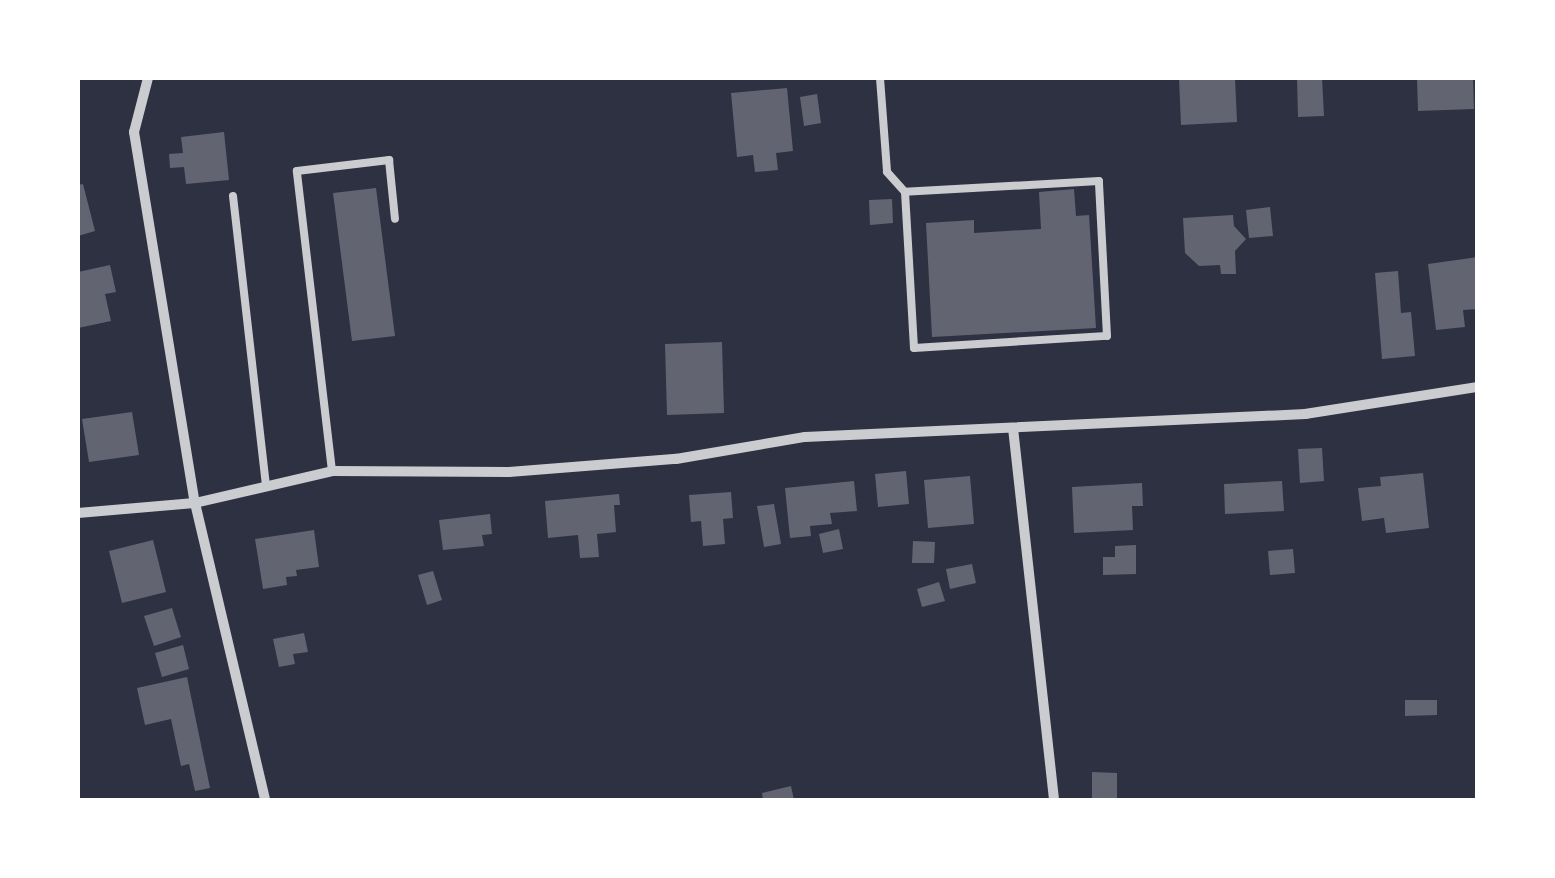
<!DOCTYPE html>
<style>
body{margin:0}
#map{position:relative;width:1555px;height:878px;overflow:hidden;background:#2d3142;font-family:Manrope,sans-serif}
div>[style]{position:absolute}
.building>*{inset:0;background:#626471}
.service>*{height:8px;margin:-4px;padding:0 4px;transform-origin:4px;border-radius:4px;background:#caccd0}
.minor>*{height:10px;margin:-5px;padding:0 5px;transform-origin:5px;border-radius:5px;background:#caccd0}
span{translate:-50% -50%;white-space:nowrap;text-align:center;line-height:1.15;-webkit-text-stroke:10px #fff;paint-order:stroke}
.frame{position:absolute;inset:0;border:80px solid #fff;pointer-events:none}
</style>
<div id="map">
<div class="building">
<div style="clip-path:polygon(1179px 78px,1235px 78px,1237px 122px,1181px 125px)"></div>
<div style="clip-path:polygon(1297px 78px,1322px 78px,1324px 116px,1298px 117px)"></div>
<div style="clip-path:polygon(1417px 78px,1473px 78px,1474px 109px,1418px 111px)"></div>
<div style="clip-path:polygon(787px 88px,793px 151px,776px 153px,778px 170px,755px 172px,753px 155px,737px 157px,731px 93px)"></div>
<div style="clip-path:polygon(817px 94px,821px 123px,804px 126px,800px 97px)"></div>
<div style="clip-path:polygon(224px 132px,229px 180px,186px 184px,184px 167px,170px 168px,169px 154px,183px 153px,181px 137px)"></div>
<div style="clip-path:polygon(83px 184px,95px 231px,78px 236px,78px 185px)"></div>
<div style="clip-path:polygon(376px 188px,395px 336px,352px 341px,333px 193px)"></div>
<div style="clip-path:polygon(1074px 189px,1076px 216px,1089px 215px,1096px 328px,932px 337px,926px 223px,974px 220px,974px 233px,1041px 229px,1039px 192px)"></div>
<div style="clip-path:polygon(892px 199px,893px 223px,870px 225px,869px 200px)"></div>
<div style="clip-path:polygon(1270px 207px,1273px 236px,1249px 238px,1246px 210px)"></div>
<div style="clip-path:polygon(1233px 215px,1234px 226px,1246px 239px,1235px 251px,1236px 274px,1221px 274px,1220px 265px,1199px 266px,1185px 253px,1183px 218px)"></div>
<div style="clip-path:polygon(1478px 257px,1478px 309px,1463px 310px,1465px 327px,1436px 330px,1428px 264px)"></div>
<div style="clip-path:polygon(110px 265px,116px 292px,105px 294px,111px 321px,78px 328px,78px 272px)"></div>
<div style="clip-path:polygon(1398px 271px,1401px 313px,1411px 312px,1415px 356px,1382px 359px,1375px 273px)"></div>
<div style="clip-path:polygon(722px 342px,724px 413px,667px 415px,665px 344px)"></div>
<div style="clip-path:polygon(132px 412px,139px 455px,89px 462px,82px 419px)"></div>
<div style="clip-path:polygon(1322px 448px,1324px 481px,1300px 483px,1298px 449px)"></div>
<div style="clip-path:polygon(906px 471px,909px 504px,878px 507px,875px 474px)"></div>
<div style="clip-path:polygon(1423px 473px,1429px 528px,1386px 533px,1384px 518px,1362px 521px,1358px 488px,1381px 486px,1380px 477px)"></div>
<div style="clip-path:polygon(970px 476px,974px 524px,928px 528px,924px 480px)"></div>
<div style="clip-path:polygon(854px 481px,857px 511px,830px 513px,832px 524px,810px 526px,811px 536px,790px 538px,785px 488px)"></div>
<div style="clip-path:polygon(1282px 481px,1284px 511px,1225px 514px,1224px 484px)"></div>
<div style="clip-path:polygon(1142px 483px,1143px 506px,1132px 506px,1133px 530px,1074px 533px,1072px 487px)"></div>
<div style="clip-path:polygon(731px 492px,733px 518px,723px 519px,725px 544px,703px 546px,701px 521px,691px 522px,689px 495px)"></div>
<div style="clip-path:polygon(619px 494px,620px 505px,614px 505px,616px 532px,597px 534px,599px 557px,580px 558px,578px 535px,548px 538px,545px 501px)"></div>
<div style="clip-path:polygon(774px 504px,781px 544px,764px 547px,757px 506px)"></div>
<div style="clip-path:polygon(490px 514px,492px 534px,482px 535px,484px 546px,443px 550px,439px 520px)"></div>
<div style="clip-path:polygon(839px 529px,843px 549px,823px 553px,819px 534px)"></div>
<div style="clip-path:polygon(314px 530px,319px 567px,296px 570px,297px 576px,286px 577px,287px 585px,263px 589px,255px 539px)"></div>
<div style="clip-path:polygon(153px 540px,166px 592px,122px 603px,109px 551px)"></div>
<div style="clip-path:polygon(913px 541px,935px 542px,934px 563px,912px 563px)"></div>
<div style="clip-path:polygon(1136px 545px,1136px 574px,1103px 575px,1103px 557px,1115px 557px,1115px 546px)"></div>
<div style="clip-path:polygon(1293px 549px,1295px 573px,1270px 575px,1268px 551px)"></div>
<div style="clip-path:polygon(972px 564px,976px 583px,950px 589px,946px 569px)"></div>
<div style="clip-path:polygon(433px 571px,442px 600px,427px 605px,418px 575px)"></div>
<div style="clip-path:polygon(939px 582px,945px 601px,922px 607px,917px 589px)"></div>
<div style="clip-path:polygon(172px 608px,181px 637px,154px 646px,144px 616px)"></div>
<div style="clip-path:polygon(304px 633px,308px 652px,293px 654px,295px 664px,279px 667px,273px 639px)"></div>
<div style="clip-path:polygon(183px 645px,189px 669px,162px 677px,155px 653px)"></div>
<div style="clip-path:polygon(187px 677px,210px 788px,195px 791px,189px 764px,181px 766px,171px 719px,145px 725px,137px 688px)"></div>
<div style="clip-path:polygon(1405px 700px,1437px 700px,1437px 715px,1405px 716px)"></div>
<div style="clip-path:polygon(1092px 772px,1117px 773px,1117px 800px,1092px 800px)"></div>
<div style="clip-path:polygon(791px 786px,794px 800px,763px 800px,762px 793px)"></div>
</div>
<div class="service">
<div style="left:880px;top:78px;width:94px;rotate:85.7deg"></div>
<div style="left:887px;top:172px;width:27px;rotate:48deg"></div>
<div style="left:905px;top:192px;width:156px;rotate:86.7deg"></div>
<div style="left:914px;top:348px;width:193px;rotate:-3.6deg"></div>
<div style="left:1107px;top:336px;width:155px;rotate:-93deg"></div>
<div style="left:1099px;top:181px;width:194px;rotate:176.8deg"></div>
<div style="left:233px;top:196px;width:292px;rotate:83.5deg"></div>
<div style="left:332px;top:471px;width:302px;rotate:-96.7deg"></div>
<div style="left:297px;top:171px;width:93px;rotate:-6.8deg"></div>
<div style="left:389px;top:160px;width:59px;rotate:84.2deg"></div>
</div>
<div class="minor">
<div style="left:148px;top:78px;width:56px;rotate:104.5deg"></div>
<div style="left:134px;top:132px;width:376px;rotate:80.7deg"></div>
<div style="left:195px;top:503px;width:305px;rotate:76.7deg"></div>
<div style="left:1013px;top:428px;width:374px;rotate:83.7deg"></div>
<div style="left:78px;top:513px;width:117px;rotate:-4.9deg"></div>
<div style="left:195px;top:503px;width:141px;rotate:-13.1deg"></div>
<div style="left:332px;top:471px;width:177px;rotate:0.3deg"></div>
<div style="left:509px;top:472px;width:168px;rotate:-4.5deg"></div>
<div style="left:676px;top:459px;width:131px;rotate:-9.7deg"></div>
<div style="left:805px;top:437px;width:501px;rotate:-2.63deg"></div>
<div style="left:1305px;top:414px;width:175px;rotate:-8.9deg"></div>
</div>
<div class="frame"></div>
</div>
